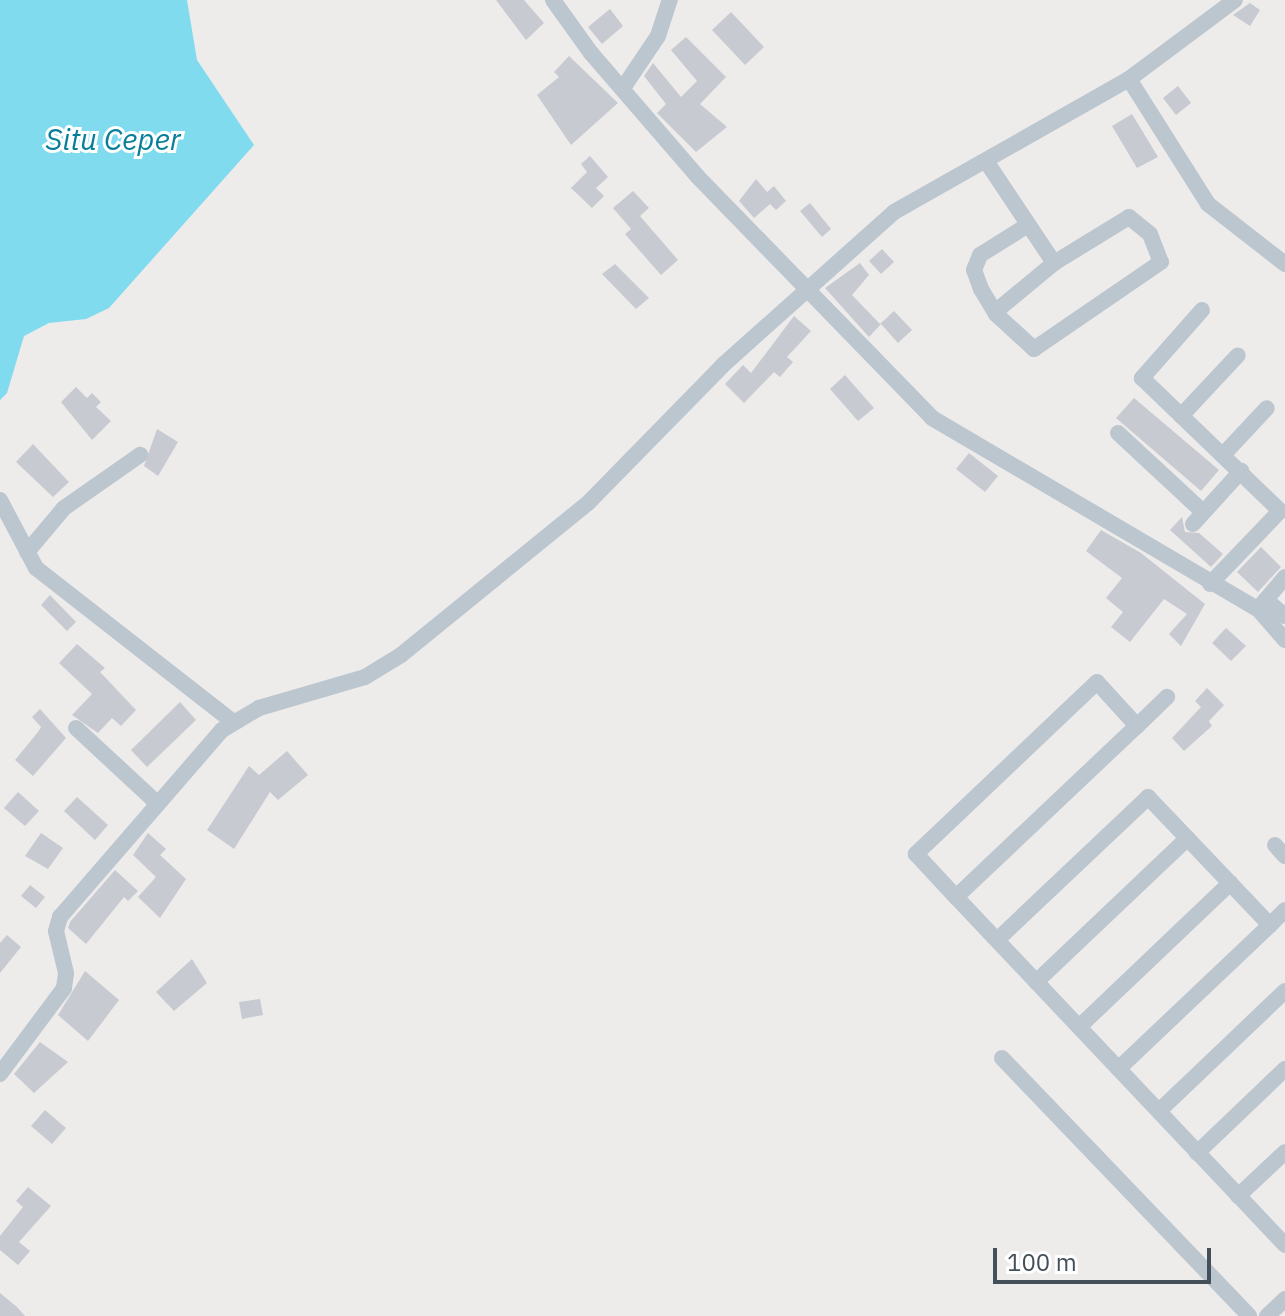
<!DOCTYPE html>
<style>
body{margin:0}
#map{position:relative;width:1285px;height:1316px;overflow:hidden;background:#eeebeb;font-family:"IBM Plex Sans",sans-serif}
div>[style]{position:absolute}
.water>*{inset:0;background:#81dbee}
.building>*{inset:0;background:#c7cad1}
.minor>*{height:16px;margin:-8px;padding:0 8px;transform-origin:8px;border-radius:8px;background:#bbc6cf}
span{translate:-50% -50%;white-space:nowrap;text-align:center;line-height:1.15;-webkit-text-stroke:6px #fff;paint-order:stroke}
.water-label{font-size:30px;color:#087f99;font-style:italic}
.scale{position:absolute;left:993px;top:1248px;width:218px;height:36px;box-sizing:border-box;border:4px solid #434f59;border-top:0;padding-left:10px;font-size:24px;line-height:28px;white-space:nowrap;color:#434f59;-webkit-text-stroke:6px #fff;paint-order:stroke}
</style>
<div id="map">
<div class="water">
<div style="clip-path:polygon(0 0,187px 0,197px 60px,254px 145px,109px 308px,86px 319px,49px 323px,24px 336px,7px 393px,0 400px)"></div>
</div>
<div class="building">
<div style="clip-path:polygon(496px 0,524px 0,544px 23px,526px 40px)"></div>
<div style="clip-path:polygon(1250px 3px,1260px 10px,1250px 26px,1233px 15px)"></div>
<div style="clip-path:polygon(610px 9px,623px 26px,602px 44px,588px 27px)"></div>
<div style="clip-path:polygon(731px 12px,764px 47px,745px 65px,712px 30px)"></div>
<div style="clip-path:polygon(686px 37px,726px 77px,700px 104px,727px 127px,696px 152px,657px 113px,666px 104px,644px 76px,653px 63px,681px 97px,697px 81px,671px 50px)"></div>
<div style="clip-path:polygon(569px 56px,618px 103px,571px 145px,537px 95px,559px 77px,554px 72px)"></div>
<div style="clip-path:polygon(1178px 86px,1191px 103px,1176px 115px,1163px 98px)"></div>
<div style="clip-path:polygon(1132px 114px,1158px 157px,1137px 168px,1112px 126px)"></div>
<div style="clip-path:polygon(590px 156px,608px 177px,596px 188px,604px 196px,592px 208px,571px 188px,587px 172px,581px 164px)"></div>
<div style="clip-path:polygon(756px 179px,767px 192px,774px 186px,786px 201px,776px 210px,770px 204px,754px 218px,739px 201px)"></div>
<div style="clip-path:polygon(633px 191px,649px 208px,640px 216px,678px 260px,661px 275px,625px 234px,631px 229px,613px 208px)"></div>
<div style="clip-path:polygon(810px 203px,831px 229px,822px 237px,800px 211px)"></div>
<div style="clip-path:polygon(882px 249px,894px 262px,881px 274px,869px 261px)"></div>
<div style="clip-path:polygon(860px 263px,869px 275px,852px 295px,880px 324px,894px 311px,912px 330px,898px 343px,881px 324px,869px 337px,825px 288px)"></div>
<div style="clip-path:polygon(615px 264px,649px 298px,636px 309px,602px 274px)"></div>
<div style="clip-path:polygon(794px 316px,811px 331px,787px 357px,793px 362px,780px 377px,774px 372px,744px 403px,725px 384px,743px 365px,751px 373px)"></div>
<div style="clip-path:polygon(845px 375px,874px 408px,858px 421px,830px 389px)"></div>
<div style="clip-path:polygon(76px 387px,87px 398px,92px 393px,101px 402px,96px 407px,111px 421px,92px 440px,61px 402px)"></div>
<div style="clip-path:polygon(1134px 398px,1219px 470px,1201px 491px,1116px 418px)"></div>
<div style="clip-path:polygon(157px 429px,178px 442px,158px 476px,144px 466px)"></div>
<div style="clip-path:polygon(33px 444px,69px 482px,53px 497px,16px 462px)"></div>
<div style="clip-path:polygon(969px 453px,998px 476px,985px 492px,956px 469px)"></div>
<div style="clip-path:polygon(1182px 517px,1185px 532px,1199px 533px,1223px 554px,1211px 567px,1170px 530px)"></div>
<div style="clip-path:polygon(1101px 530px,1141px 553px,1205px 604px,1181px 646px,1169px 634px,1187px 614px,1164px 599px,1130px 642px,1111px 627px,1123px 612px,1106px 598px,1122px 578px,1086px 551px)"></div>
<div style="clip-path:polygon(1261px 547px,1281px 567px,1258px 592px,1237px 572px)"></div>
<div style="clip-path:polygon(50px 595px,76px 622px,67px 631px,41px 605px)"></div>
<div style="clip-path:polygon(1226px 628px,1246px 646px,1231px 661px,1212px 643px)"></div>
<div style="clip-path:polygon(77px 644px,105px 668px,100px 672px,136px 710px,121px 726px,112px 718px,98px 733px,72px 715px,92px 694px,59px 663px)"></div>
<div style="clip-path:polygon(1207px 688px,1224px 705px,1209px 721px,1212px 726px,1184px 751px,1172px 738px,1201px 707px,1195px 701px)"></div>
<div style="clip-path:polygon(180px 702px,196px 720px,147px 767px,131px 750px)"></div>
<div style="clip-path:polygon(40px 709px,66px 738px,33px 776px,15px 760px,38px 732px,41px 727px,32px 717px)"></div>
<div style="clip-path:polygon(287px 751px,308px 775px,278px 800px,270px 792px,234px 849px,207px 830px,249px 766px,259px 775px)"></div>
<div style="clip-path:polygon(18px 792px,39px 811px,25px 826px,4px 808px)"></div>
<div style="clip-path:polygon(77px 797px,108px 825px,95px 840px,64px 811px)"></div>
<div style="clip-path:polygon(41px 833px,63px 848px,48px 869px,25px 856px)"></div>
<div style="clip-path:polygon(148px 833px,166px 849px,160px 855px,186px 879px,160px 918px,138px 897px,156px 877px,133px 855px)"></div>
<div style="clip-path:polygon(115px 870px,138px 891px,128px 901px,124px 897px,86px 944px,68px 928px,70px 922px)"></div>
<div style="clip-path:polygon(30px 885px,45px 897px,36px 908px,21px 896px)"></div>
<div style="clip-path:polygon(7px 935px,21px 947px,0 973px,0 943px)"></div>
<div style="clip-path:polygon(192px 959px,207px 983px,174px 1011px,156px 992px)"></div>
<div style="clip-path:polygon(85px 971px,119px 1000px,88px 1041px,58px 1015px)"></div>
<div style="clip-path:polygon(260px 999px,263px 1015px,242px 1019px,239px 1002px)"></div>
<div style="clip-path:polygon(40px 1042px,68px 1062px,34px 1093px,14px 1074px)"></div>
<div style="clip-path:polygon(45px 1110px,66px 1128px,52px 1144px,31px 1126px)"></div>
<div style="clip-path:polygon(28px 1187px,51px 1206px,19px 1242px,30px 1251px,18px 1265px,0 1250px,0 1236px,23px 1207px,16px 1201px)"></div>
<div style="clip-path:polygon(0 1293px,17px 1307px,25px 1316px,0 1316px)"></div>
</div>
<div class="minor">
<div style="left:553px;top:0;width:65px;rotate:54.4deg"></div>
<div style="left:591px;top:53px;width:162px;rotate:49.2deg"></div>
<div style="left:697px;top:176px;width:337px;rotate:45.8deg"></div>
<div style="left:932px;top:418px;width:378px;rotate:30.4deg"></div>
<div style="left:1258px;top:609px;width:41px;rotate:48.9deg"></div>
<div style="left:1129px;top:79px;width:148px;rotate:57.7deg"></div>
<div style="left:1208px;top:204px;width:98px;rotate:37.9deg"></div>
<div style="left:623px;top:88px;width:63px;rotate:-56.1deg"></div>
<div style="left:658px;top:36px;width:38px;rotate:-72deg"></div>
<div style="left:986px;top:161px;width:123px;rotate:56.3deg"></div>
<div style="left:1202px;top:310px;width:91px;rotate:131.4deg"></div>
<div style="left:1142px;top:378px;width:192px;rotate:43.9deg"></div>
<div style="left:1280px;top:511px;width:101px;rotate:133.8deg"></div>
<div style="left:995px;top:312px;width:77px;rotate:-39.7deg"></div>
<div style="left:1054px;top:263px;width:88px;rotate:-31.5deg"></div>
<div style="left:1129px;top:217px;width:27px;rotate:39deg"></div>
<div style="left:1150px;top:234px;width:30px;rotate:69deg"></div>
<div style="left:1161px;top:262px;width:154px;rotate:145.6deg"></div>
<div style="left:1034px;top:349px;width:52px;rotate:-137.4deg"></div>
<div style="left:996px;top:314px;width:29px;rotate:-121deg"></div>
<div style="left:981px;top:289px;width:20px;rotate:-110deg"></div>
<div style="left:974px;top:270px;width:16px;rotate:-68deg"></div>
<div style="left:980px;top:255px;width:57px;rotate:-32deg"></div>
<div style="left:1181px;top:416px;width:83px;rotate:-46.9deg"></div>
<div style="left:1118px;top:433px;width:116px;rotate:42.9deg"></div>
<div style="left:1223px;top:455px;width:64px;rotate:-46.9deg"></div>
<div style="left:0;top:500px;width:77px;rotate:62.1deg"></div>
<div style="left:36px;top:568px;width:250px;rotate:38deg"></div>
<div style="left:1193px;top:524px;width:72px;rotate:-47.8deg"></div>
<div style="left:27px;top:552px;width:57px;rotate:-49.9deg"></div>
<div style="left:64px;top:508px;width:93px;rotate:-34.9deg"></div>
<div style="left:1266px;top:600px;width:25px;rotate:40deg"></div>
<div style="left:1258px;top:609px;width:42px;rotate:-49.8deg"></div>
<div style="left:1137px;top:726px;width:42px;rotate:-44deg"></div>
<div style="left:76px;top:728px;width:109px;rotate:42.8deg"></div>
<div style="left:1275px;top:845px;width:15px;rotate:48deg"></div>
<div style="left:956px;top:897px;width:249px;rotate:-43.4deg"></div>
<div style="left:1137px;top:726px;width:59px;rotate:-132.3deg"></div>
<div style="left:1097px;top:682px;width:250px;rotate:136.5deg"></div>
<div style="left:916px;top:854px;width:59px;rotate:47.1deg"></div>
<div style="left:956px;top:897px;width:479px;rotate:46.6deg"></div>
<div style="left:1270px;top:925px;width:21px;rotate:-45deg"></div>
<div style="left:997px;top:940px;width:208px;rotate:-43.4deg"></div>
<div style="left:1148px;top:797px;width:177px;rotate:46.4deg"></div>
<div style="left:1270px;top:925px;width:209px;rotate:136.5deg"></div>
<div style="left:1036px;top:982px;width:209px;rotate:-43.5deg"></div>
<div style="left:1079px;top:1027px;width:209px;rotate:-43.6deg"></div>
<div style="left:1002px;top:1058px;width:357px;rotate:46.2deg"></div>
<div style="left:0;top:1074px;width:107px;rotate:-53.3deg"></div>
<div style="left:64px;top:988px;width:15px;rotate:-82deg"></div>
<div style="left:66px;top:973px;width:43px;rotate:-103.4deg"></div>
<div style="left:56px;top:931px;width:15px;rotate:-74deg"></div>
<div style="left:60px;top:917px;width:247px;rotate:-49.1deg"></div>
<div style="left:222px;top:730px;width:43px;rotate:-30.7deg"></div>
<div style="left:259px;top:708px;width:110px;rotate:-16.3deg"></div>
<div style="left:365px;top:677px;width:42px;rotate:-31.4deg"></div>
<div style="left:401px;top:655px;width:242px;rotate:-39.1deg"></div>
<div style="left:589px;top:502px;width:192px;rotate:-45.6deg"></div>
<div style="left:723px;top:365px;width:229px;rotate:-41.8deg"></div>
<div style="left:894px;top:212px;width:270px;rotate:-29.5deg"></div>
<div style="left:1129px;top:79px;width:132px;rotate:-36.7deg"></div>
<div style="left:1159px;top:1111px;width:174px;rotate:-43.6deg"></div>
<div style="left:1197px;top:1153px;width:122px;rotate:-43.7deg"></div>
<div style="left:1238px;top:1196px;width:64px;rotate:-43.1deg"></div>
<div style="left:1267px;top:1316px;width:25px;rotate:-43deg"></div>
</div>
<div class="water-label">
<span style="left:113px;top:139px">Situ Ceper</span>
</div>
<div class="scale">100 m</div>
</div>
